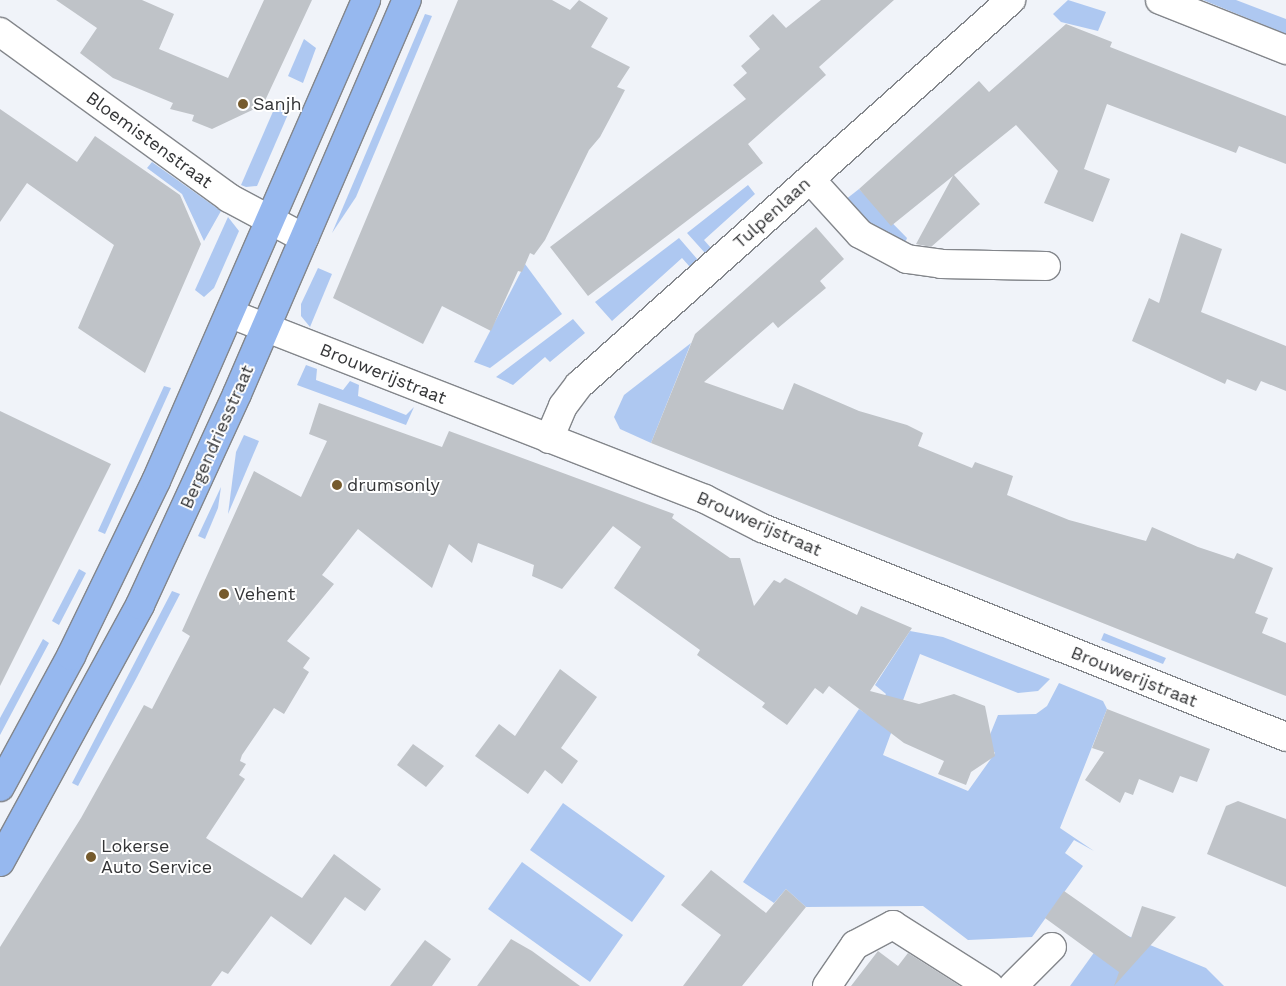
<!DOCTYPE html>
<style>
body{margin:0}
#map{position:relative;width:1286px;height:986px;overflow:hidden;background:#f0f3f9;font-family:"Work Sans",sans-serif}
div>[style]{position:absolute}
.green>*{inset:0;background:#aec8f1}
.building>*{inset:0;background:#bfc3c8}
.roads{filter:drop-shadow(1px 0 #83868b) drop-shadow(-1px 0 #83868b) drop-shadow(0 1px #83868b) drop-shadow(0 -1px #83868b)}
.minor>*{height:28px;margin:-14px;padding:0 14px;transform-origin:14px;border-radius:14px;background:#fff}
.major>*{height:28px;margin:-14px;padding:0 14px;transform-origin:14px;border-radius:14px;background:#96b8ef}
.dots>*{width:14px;height:14px;translate:-50% -50%;box-sizing:border-box;border:2px solid #fff;border-radius:50%}
span{translate:-50% -50%;white-space:nowrap;text-align:center;line-height:1.15;-webkit-text-stroke:4px #fff;paint-order:stroke}
.poi-label{font-size:18px;color:#343537}
.left{translate:0 -50%;text-align:left}
.street-label{font-size:18px;color:#343537}
</style>
<div id="map">
<div class="green">
<div style="clip-path:polygon(1068px 0,1106px 12px,1098px 31px,1061px 22px,1053px 14px)"></div>
<div style="clip-path:polygon(1203px 0,1236px 0,1286px 19px,1286px 34px)"></div>
<div style="clip-path:polygon(425px 14px,432px 16px,356px 197px,332px 233px)"></div>
<div style="clip-path:polygon(304px 39px,316px 48px,303px 83px,288px 76px)"></div>
<div style="clip-path:polygon(278px 100px,292px 105px,257px 186px,246px 187px,241px 185px)"></div>
<div style="clip-path:polygon(152px 162px,221px 211px,204px 241px,182px 194px,147px 168px)"></div>
<div style="clip-path:polygon(748px 185px,755px 194px,704px 240px,711px 248px,705px 253px,687px 233px)"></div>
<div style="clip-path:polygon(859px 189px,907px 238px,905px 243px,867px 222px,845px 200px)"></div>
<div style="clip-path:polygon(228px 217px,239px 231px,214px 288px,204px 297px,195px 290px)"></div>
<div style="clip-path:polygon(679px 238px,698px 260px,690px 267px,682px 258px,612px 321px,595px 302px)"></div>
<div style="clip-path:polygon(525px 264px,562px 314px,490px 368px,474px 362px)"></div>
<div style="clip-path:polygon(318px 268px,332px 274px,310px 327px,301px 316px,301px 304px)"></div>
<div style="clip-path:polygon(573px 319px,585px 333px,550px 362px,545px 357px,513px 385px,496px 377px)"></div>
<div style="clip-path:polygon(691px 343px,651px 443px,620px 429px,614px 417px,624px 395px)"></div>
<div style="clip-path:polygon(306px 365px,317px 369px,316px 380px,343px 390px,350px 381px,359px 385px,358px 396px,406px 415px,414px 407px,406px 425px,297px 385px)"></div>
<div style="clip-path:polygon(164px 386px,171px 388px,105px 534px,98px 531px)"></div>
<div style="clip-path:polygon(244px 435px,259px 441px,228px 514px,236px 452px)"></div>
<div style="clip-path:polygon(221px 487px,218px 508px,205px 539px,198px 536px)"></div>
<div style="clip-path:polygon(79px 569px,86px 573px,59px 625px,52px 621px)"></div>
<div style="clip-path:polygon(172px 591px,180px 594px,136px 679px,78px 786px,72px 783px)"></div>
<div style="clip-path:polygon(910px 631px,943px 637px,1050px 679px,1038px 691px,1018px 693px,920px 654px,883px 755px,968px 791px,995px 753px,987px 742px,998px 715px,1036px 714px,1047px 706px,1059px 683px,1103px 701px,1107px 709px,1060px 828px,1094px 851px,1074px 840px,1065px 853px,1083px 866px,1032px 937px,968px 940px,923px 906px,806px 907px,786px 889px,774px 903px,743px 882px,859px 709px,871px 717px,886px 694px,875px 685px)"></div>
<div style="clip-path:polygon(1104px 633px,1166px 658px,1163px 664px,1101px 640px)"></div>
<div style="clip-path:polygon(43px 639px,49px 643px,0 735px,0 718px)"></div>
<div style="clip-path:polygon(563px 803px,665px 876px,632px 922px,530px 850px)"></div>
<div style="clip-path:polygon(522px 862px,623px 935px,590px 982px,488px 909px)"></div>
<div style="clip-path:polygon(1111px 929px,1206px 968px,1224px 986px,1070px 986px)"></div>
</div>
<div class="building">
<div style="clip-path:polygon(56px 0,142px 0,174px 14px,159px 49px,228px 78px,264px 0,312px 0,263px 105px,212px 129px,192px 121px,194px 115px,170px 109px,173px 103px,113px 78px,80px 53px,97px 28px)"></div>
<div style="clip-path:polygon(458px 0,552px 0,570px 10px,579px 0,608px 18px,591px 47px,630px 67px,617px 87px,625px 90px,600px 137px,589px 150px,545px 240px,534px 255px,530px 253px,522px 272px,518px 271px,491px 331px,442px 306px,423px 344px,333px 298px)"></div>
<div style="clip-path:polygon(821px 0,894px 0,819px 67px,826px 75px,748px 144px,763px 163px,588px 296px,550px 247px,746px 99px,733px 85px,747px 73px,741px 66px,760px 49px,749px 36px,773px 14px,786px 28px)"></div>
<div style="clip-path:polygon(1066px 24px,1112px 42px,1110px 47px,1286px 116px,1286px 164px,1239px 146px,1236px 153px,1107px 104px,1084px 169px,1110px 179px,1093px 222px,1044px 203px,1058px 171px,1016px 125px,954px 175px,980px 204px,931px 247px,916px 244px,953px 176px,891px 226px,859px 189px,979px 81px,989px 92px)"></div>
<div style="clip-path:polygon(0 109px,77px 162px,95px 136px,180px 195px,201px 244px,145px 373px,78px 328px,114px 245px,27px 183px,0 222px)"></div>
<div style="clip-path:polygon(816px 227px,844px 259px,820px 281px,826px 288px,778px 328px,773px 322px,704px 382px,783px 410px,794px 383px,859px 411px,907px 425px,923px 433px,918px 446px,972px 468px,975px 462px,1013px 476px,1007px 495px,1069px 520px,1146px 541px,1152px 527px,1198px 547px,1234px 559px,1237px 553px,1273px 568px,1255px 613px,1268px 618px,1262px 633px,1286px 643px,1286px 696px,651px 443px,695px 334px)"></div>
<div style="clip-path:polygon(1181px 233px,1222px 249px,1201px 312px,1286px 346px,1286px 391px,1261px 381px,1256px 391px,1227px 379px,1225px 384px,1132px 341px,1149px 298px,1159px 303px)"></div>
<div style="clip-path:polygon(319px 403px,442px 447px,449px 431px,674px 514px,672px 518px,730px 558px,740px 558px,754px 606px,774px 580px,780px 583px,785px 578px,857px 615px,861px 606px,912px 628px,870px 691px,919px 704px,954px 694px,985px 706px,995px 756px,971px 772px,966px 785px,938px 774px,944px 761px,904px 743px,829px 686px,823px 694px,815px 688px,787px 725px,762px 707px,765px 703px,697px 655px,700px 650px,614px 588px,641px 547px,613px 526px,562px 589px,532px 576px,534px 565px,478px 543px,472px 563px,449px 544px,432px 588px,358px 529px,322px 575px,334px 584px,287px 641px,310px 658px,303px 668px,309px 672px,284px 714px,274px 708px,242px 755px,240px 761px,246px 764px,239px 775px,245px 779px,206px 838px,302px 898px,334px 854px,381px 889px,365px 911px,345px 897px,311px 945px,271px 916px,228px 974px,222px 971px,211px 986px,0 986px,0 947px,81px 818px,144px 705px,152px 709px,190px 636px,182px 631px,254px 471px,301px 497px,327px 441px,309px 434px)"></div>
<div style="clip-path:polygon(0 411px,111px 464px,0 686px)"></div>
<div style="clip-path:polygon(560px 669px,597px 697px,561px 748px,578px 761px,562px 784px,545px 770px,528px 794px,475px 756px,499px 724px,515px 736px)"></div>
<div style="clip-path:polygon(1107px 709px,1210px 749px,1197px 782px,1180px 776px,1173px 793px,1139px 779px,1133px 795px,1125px 792px,1120px 803px,1085px 780px,1104px 752px,1092px 748px)"></div>
<div style="clip-path:polygon(413px 744px,444px 766px,426px 787px,397px 765px)"></div>
<div style="clip-path:polygon(1238px 801px,1286px 819px,1286px 887px,1207px 854px,1226px 806px)"></div>
<div style="clip-path:polygon(711px 870px,766px 913px,786px 889px,806px 907px,742px 986px,683px 986px,721px 935px,681px 905px)"></div>
<div style="clip-path:polygon(1064px 891px,1131px 938px,1142px 906px,1176px 917px,1114px 986px,1119px 972px,1045px 918px)"></div>
<div style="clip-path:polygon(511px 939px,532px 951px,580px 986px,477px 986px)"></div>
<div style="clip-path:polygon(425px 940px,451px 959px,432px 986px,390px 986px)"></div>
<div style="clip-path:polygon(878px 951px,898px 966px,908px 953px,960px 986px,851px 986px)"></div>
</div>
<div class="roads">
<div class="minor">
<div style="left:1160px;top:0;width:136px;rotate:21.6deg"></div>
<div style="left:0;top:32px;width:283px;rotate:35.9deg"></div>
<div style="left:229px;top:198px;width:85px;rotate:28.1deg"></div>
<div style="left:810px;top:179px;width:74px;rotate:47.7deg"></div>
<div style="left:860px;top:234px;width:53px;rotate:28deg"></div>
<div style="left:907px;top:259px;width:34px;rotate:8deg"></div>
<div style="left:941px;top:264px;width:105px;rotate:1.1deg"></div>
<div style="left:231px;top:314px;width:509px;rotate:21.32deg"></div>
<div style="left:705px;top:499px;width:64px;rotate:27deg"></div>
<div style="left:762px;top:528px;width:564px;rotate:21.74deg"></div>
<div style="left:549px;top:439px;width:36px;rotate:-67deg"></div>
<div style="left:563px;top:406px;width:26px;rotate:-53deg"></div>
<div style="left:579px;top:385px;width:579px;rotate:-41.71deg"></div>
<div style="left:827px;top:986px;width:50px;rotate:-55.7deg"></div>
<div style="left:855px;top:945px;width:43px;rotate:-27.8deg"></div>
<div style="left:893px;top:925px;width:114px;rotate:32.4deg"></div>
<div style="left:1013px;top:986px;width:55px;rotate:-45deg"></div>
</div>
<div class="major">
<div style="left:0;top:787px;width:149px;rotate:-61.5deg"></div>
<div style="left:71px;top:656px;width:195px;rotate:-64.1deg"></div>
<div style="left:156px;top:481px;width:525px;rotate:-66.41deg"></div>
<div style="left:0;top:862px;width:293px;rotate:-61.4deg"></div>
<div style="left:140px;top:605px;width:232px;rotate:-65.3deg"></div>
<div style="left:237px;top:394px;width:429px;rotate:-66.7deg"></div>
</div>
</div>
<div class="dots">
<div style="left:243px;top:104px;background:#765b2d"></div>
<div style="left:337px;top:485px;background:#765b2d"></div>
<div style="left:224px;top:594px;background:#765b2d"></div>
<div style="left:91px;top:857px;background:#765b2d"></div>
</div>
<div class="poi-label">
<span class="left" style="left:253px;top:104px">Sanjh</span>
<span class="left" style="left:347px;top:485px">drumsonly</span>
<span class="left" style="left:234px;top:594px">Vehent</span>
<span class="left" style="left:101px;top:857px">Lokerse<br>Auto Service</span>
</div>
<div class="street-label">
<span style="left:149px;top:140px;rotate:36deg">Bloemistenstraat</span>
<span style="left:772px;top:213px;rotate:-42deg">Tulpenlaan</span>
<span style="left:383px;top:374px;rotate:22deg">Brouwerijstraat</span>
<span style="left:217px;top:437px;rotate:-66deg">Bergendriesstraat</span>
<span style="left:759px;top:524px;rotate:24deg">Brouwerijstraat</span>
<span style="left:1134px;top:677px;rotate:22deg">Brouwerijstraat</span>
</div>
</div>
